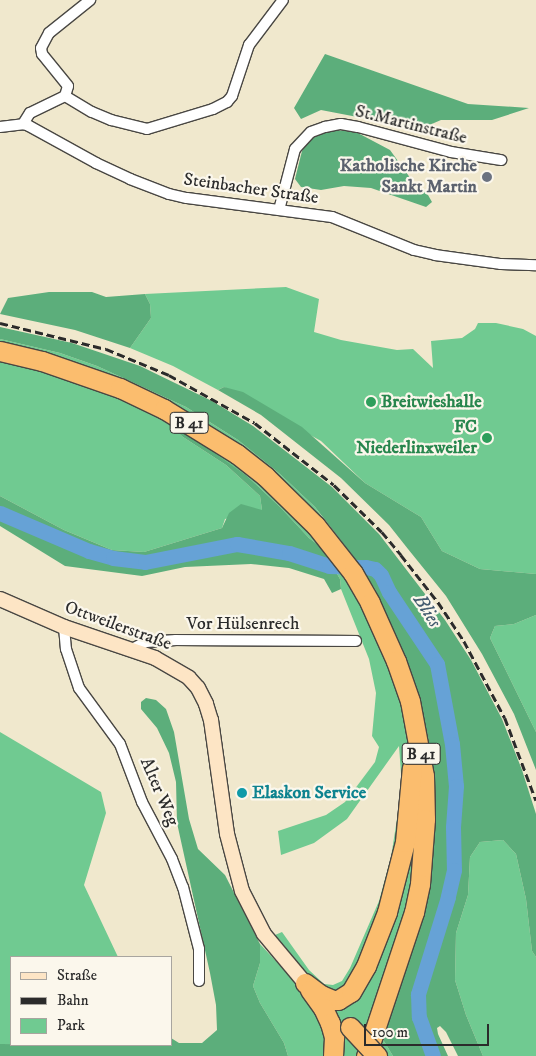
<!DOCTYPE html>
<meta charset="utf-8">
<style>
body{margin:0}
#map{position:relative;width:536px;height:1056px;overflow:hidden;background:#f0e8cd;font-family:"IM FELL DW Pica",serif}
div>[style]{position:absolute}
.green>*{inset:0;background:#70ca91}
.forest>*{inset:0;background:#5cae7b}
.river>*{height:15px;margin:-7.5px;padding:0 7.5px;transform-origin:7.5px;border-radius:7.5px;background:#66a2d6}
.roads{filter:drop-shadow(1px 0 #494743) drop-shadow(-1px 0 #494743) drop-shadow(0 1px #494743) drop-shadow(0 -1px #494743)}
.street>*{height:10px;margin:-5px;padding:0 5px;transform-origin:5px;border-radius:5px;background:#fff}
.secondary>*{height:14px;margin:-7px;padding:0 7px;transform-origin:7px;border-radius:7px;background:#fde5c5}
.highway>*{height:19px;margin:-9.5px;padding:0 9.5px;transform-origin:9.5px;border-radius:9.5px;background:#fbbd6e}
.rail>*{height:2.5px;margin-top:-1.25px;transform-origin:0;background:repeating-linear-gradient(90deg,#2b2b2b 0 8px,transparent 0 12px)}
.bridges{filter:drop-shadow(1px 0 #494743) drop-shadow(-1px 0 #494743) drop-shadow(0 1px #494743) drop-shadow(0 -1px #494743)}
.highway-bridge>*{height:19px;margin:-9.5px;padding:0 9.5px;transform-origin:9.5px;border-radius:9.5px;background:#fbbd6e}
.dots>*{width:14px;height:14px;translate:-50% -50%;box-sizing:border-box;border:2px solid #fbf7ec;border-radius:50%}
span{translate:-50% -50%;white-space:nowrap;text-align:center;line-height:1.15;-webkit-text-stroke:4.5px #fbf7ec;paint-order:stroke}
.shield-label span{padding:1px 4px;background:#fbf7ec;border:1px solid;border-radius:4px;-webkit-text-stroke-width:0}
.shield-label{font-size:16px;color:#2b2b2b;font-weight:700}
.street-label{font-size:18px;color:#2b2b2b}
.worship-label{font-size:18px;color:#5b616d;font-weight:700}
.right{translate:-100% -50%;text-align:right}
.leisure-label{font-size:18px;color:#27864d;font-weight:700}
.left{translate:0 -50%;text-align:left}
.culture-label{font-size:18px;color:#0d838f;font-weight:700}
.water-label{font-size:19px;color:#435b6f;font-style:italic}
.legend{position:absolute;left:10px;top:956px;width:162px;height:90px;box-sizing:border-box;background:#fbf7ec;border:1px solid #a8a59f;margin:0;padding:6px 9px;list-style:none;font-size:15px;color:#2b2b2b}
.legend li{display:flex;align-items:center;gap:10px;height:25px}
.legend b{width:25px;border:1px solid #a8a59f}
.scale{position:absolute;left:364px;top:1024px;width:125px;height:22px;box-sizing:border-box;border:2px solid #2b2b2b;border-top:0;padding-left:6px;font-size:15px;line-height:18px;white-space:nowrap;color:#2b2b2b;-webkit-text-stroke:4px #fbf7ec;paint-order:stroke}
</style>
<div id="map">
<div class="green">
<div style="clip-path:polygon(286px 287px,319px 299px,314px 332px,341px 340px,397px 350px,413px 349px,433px 368px,431px 341px,462px 338px,475px 329px,478px 323px,496px 323px,523px 329px,536px 336px,536px 574px,480px 569px,442px 551px,421px 517px,365px 483px,321px 441px,224px 387px,218px 390px,173px 366px,130px 348px,151px 318px,150px 304px,145px 294px)"></div>
<div style="clip-path:polygon(0 339px,60px 353px,97px 366px,186px 407px,238px 440px,280px 474px,315px 507px,375px 589px,405px 658px,420px 701px,428px 737px,433px 789px,433px 832px,420px 916px,403px 977px,382px 1038px,393px 1056px,288px 1056px,284px 1043px,260px 1003px,253px 986px,260px 963px,260px 944px,288px 974px,296px 965px,275px 935px,282px 932px,309px 970px,324px 984px,333px 985px,342px 981px,350px 968px,379px 901px,391px 857px,402px 787px,399px 746px,347px 819px,314px 843px,281px 855px,278px 831px,326px 815px,345px 802px,375px 762px,379px 747px,372px 736px,376px 693px,369px 659px,341px 589px,340px 579px,322px 548px,309px 538px,281px 508px,246px 475px,174px 428px,183px 437px,226px 465px,260px 496px,262px 510px,225px 519px,222px 528px,144px 552px,112px 550px,64px 530px,0 496px)"></div>
<div style="clip-path:polygon(536px 615px,536px 732px,490px 638px,495px 626px,514px 624px)"></div>
<div style="clip-path:polygon(0 732px,101px 792px,106px 813px,84px 885px,118px 957px,11px 957px,11px 1044px,0 1044px)"></div>
<div style="clip-path:polygon(503px 840px,516px 854px,526px 899px,532px 951px,536px 957px,536px 1056px,483px 1056px,466px 1015px,455px 980px,456px 933px,468px 895px,470px 857px,480px 842px)"></div>
</div>
<div class="forest">
<div style="clip-path:polygon(325px 54px,468px 104px,529px 108px,492px 120px,441px 120px,420px 129px,321px 110px,301px 119px,294px 108px)"></div>
<div style="clip-path:polygon(335px 130px,356px 132px,390px 150px,411px 179px,428px 195px,432px 202px,426px 207px,371px 188px,344px 186px,321px 190px,301px 187px,295px 179px,302px 151px,307px 142px,318px 135px)"></div>
<div style="clip-path:polygon(49px 292px,92px 292px,106px 297px,145px 294px,150px 304px,151px 318px,130px 348px,75px 330px,0 314px,8px 298px)"></div>
<div style="clip-path:polygon(0 327px,72px 343px,140px 366px,212px 401px,253px 426px,332px 487px,379px 534px,445px 620px,471px 660px,502px 719px,522px 770px,536px 814px,536px 957px,532px 951px,526px 899px,516px 854px,503px 840px,480px 842px,470px 857px,468px 895px,456px 933px,455px 980px,466px 1015px,483px 1056px,458px 1056px,446px 1032px,440px 1026px,437px 1028px,438px 1034px,448px 1056px,393px 1056px,382px 1038px,403px 977px,420px 916px,433px 832px,433px 789px,428px 737px,420px 701px,405px 658px,375px 589px,353px 556px,315px 507px,280px 474px,238px 440px,186px 407px,97px 366px,60px 353px,0 339px)"></div>
<div style="clip-path:polygon(224px 387px,243px 392px,302px 427px,365px 483px,421px 517px,442px 551px,480px 569px,536px 574px,536px 615px,514px 624px,495px 626px,490px 638px,536px 732px,536px 770px,514px 714px,482px 654px,446px 596px,408px 549px,389px 525px,341px 478px,261px 415px,218px 390px)"></div>
<div style="clip-path:polygon(171px 426px,200px 443px,246px 475px,281px 508px,309px 538px,322px 548px,340px 579px,341px 589px,332px 593px,324px 579px,289px 568px,251px 564px,185px 567px,142px 576px,65px 566px,0 526px,0 496px,64px 530px,112px 550px,144px 552px,222px 528px,229px 513px,241px 504px,262px 510px,260px 496px,226px 465px,183px 437px)"></div>
<div style="clip-path:polygon(146px 698px,156px 700px,166px 709px,174px 732px,189px 819px,198px 849px,225px 875px,260px 944px,260px 963px,253px 986px,260px 1003px,284px 1043px,288px 1056px,0 1056px,0 1044px,171px 1045px,171px 1038px,179px 1043px,202px 1043px,217px 1030px,216px 1005px,210px 973px,177px 823px,176px 782px,169px 753px,157px 728px,141px 709px,141px 702px)"></div>
</div>
<div class="river">
<div style="left:0;top:513px;width:97px;rotate:23.1deg"></div>
<div style="left:89px;top:551px;width:25px;rotate:16deg"></div>
<div style="left:113px;top:558px;width:32px;rotate:7deg"></div>
<div style="left:145px;top:562px;width:94px;rotate:-11.1deg"></div>
<div style="left:237px;top:544px;width:53px;rotate:9.8deg"></div>
<div style="left:289px;top:553px;width:42px;rotate:18deg"></div>
<div style="left:329px;top:566px;width:37px;rotate:2deg"></div>
<div style="left:366px;top:567px;width:9px;rotate:13deg"></div>
<div style="left:375px;top:569px;width:8px;rotate:45deg"></div>
<div style="left:381px;top:575px;width:19px;rotate:65deg"></div>
<div style="left:389px;top:592px;width:87px;rotate:56.3deg"></div>
<div style="left:437px;top:664px;width:81px;rotate:79.4deg"></div>
<div style="left:452px;top:744px;width:42px;rotate:84.6deg"></div>
<div style="left:456px;top:786px;width:41px;rotate:94.2deg"></div>
<div style="left:453px;top:827px;width:43px;rotate:88.7deg"></div>
<div style="left:454px;top:870px;width:28px;rotate:103deg"></div>
<div style="left:448px;top:897px;width:102px;rotate:107.2deg"></div>
<div style="left:418px;top:994px;width:23px;rotate:88deg"></div>
<div style="left:419px;top:1017px;width:41px;rotate:70.3deg"></div>
</div>
<div class="roads">
<div class="street">
<div style="left:65px;top:96px;width:10px;rotate:-73deg"></div>
<div style="left:68px;top:86px;width:41px;rotate:-129.1deg"></div>
<div style="left:42px;top:54px;width:6px;rotate:-99deg"></div>
<div style="left:41px;top:48px;width:17px;rotate:-62deg"></div>
<div style="left:49px;top:33px;width:53px;rotate:-38.8deg"></div>
<div style="left:23px;top:124px;width:13px;rotate:-58deg"></div>
<div style="left:30px;top:113px;width:39px;rotate:-26deg"></div>
<div style="left:65px;top:96px;width:31px;rotate:31deg"></div>
<div style="left:92px;top:112px;width:21px;rotate:23deg"></div>
<div style="left:111px;top:120px;width:37px;rotate:14deg"></div>
<div style="left:147px;top:129px;width:69px;rotate:-16.9deg"></div>
<div style="left:213px;top:109px;width:16px;rotate:-27deg"></div>
<div style="left:227px;top:102px;width:8px;rotate:-50deg"></div>
<div style="left:232px;top:96px;width:54px;rotate:-71.6deg"></div>
<div style="left:249px;top:45px;width:56px;rotate:-52.9deg"></div>
<div style="left:0;top:127px;width:23px;rotate:-7deg"></div>
<div style="left:23px;top:124px;width:6px;rotate:18deg"></div>
<div style="left:29px;top:126px;width:77px;rotate:28.9deg"></div>
<div style="left:96px;top:163px;width:38px;rotate:25deg"></div>
<div style="left:130px;top:179px;width:42px;rotate:21deg"></div>
<div style="left:169px;top:194px;width:18px;rotate:13deg"></div>
<div style="left:187px;top:198px;width:146px;rotate:7.5deg"></div>
<div style="left:332px;top:217px;width:88px;rotate:21.9deg"></div>
<div style="left:414px;top:250px;width:22px;rotate:13deg"></div>
<div style="left:435px;top:255px;width:67px;rotate:7.8deg"></div>
<div style="left:501px;top:264px;width:35px;rotate:2deg"></div>
<div style="left:279px;top:210px;width:63px;rotate:-75.3deg"></div>
<div style="left:295px;top:149px;width:23px;rotate:-47deg"></div>
<div style="left:311px;top:132px;width:15px;rotate:-20deg"></div>
<div style="left:325px;top:127px;width:16px;rotate:-11deg"></div>
<div style="left:341px;top:124px;width:17px;rotate:10deg"></div>
<div style="left:358px;top:127px;width:96px;rotate:15deg"></div>
<div style="left:451px;top:152px;width:51px;rotate:9.1deg"></div>
<div style="left:64px;top:627px;width:22px;rotate:85deg"></div>
<div style="left:66px;top:649px;width:41px;rotate:71.6deg"></div>
<div style="left:79px;top:688px;width:69px;rotate:53.8deg"></div>
<div style="left:120px;top:744px;width:62px;rotate:69.2deg"></div>
<div style="left:142px;top:802px;width:64px;rotate:62.2deg"></div>
<div style="left:172px;top:859px;width:30px;rotate:69deg"></div>
<div style="left:183px;top:887px;width:64px;rotate:75.5deg"></div>
<div style="left:199px;top:949px;width:32px;rotate:90deg"></div>
<div style="left:132px;top:649px;width:16px;rotate:-27deg"></div>
<div style="left:146px;top:642px;width:30px;rotate:-4deg"></div>
<div style="left:176px;top:640px;width:180px;rotate:0.3deg"></div>
</div>
<div class="secondary">
<div style="left:0;top:599px;width:70px;rotate:23.6deg"></div>
<div style="left:64px;top:627px;width:96px;rotate:18.8deg"></div>
<div style="left:155px;top:658px;width:39px;rotate:30deg"></div>
<div style="left:189px;top:678px;width:13px;rotate:48deg"></div>
<div style="left:198px;top:688px;width:18px;rotate:63deg"></div>
<div style="left:206px;top:704px;width:17px;rotate:73deg"></div>
<div style="left:211px;top:720px;width:115px;rotate:82deg"></div>
<div style="left:227px;top:834px;width:59px;rotate:75.3deg"></div>
<div style="left:242px;top:891px;width:48px;rotate:62.9deg"></div>
<div style="left:264px;top:934px;width:64px;rotate:50.1deg"></div>
</div>
<div class="highway">
<div style="left:0;top:351px;width:43px;rotate:13.4deg"></div>
<div style="left:42px;top:361px;width:83px;rotate:19.1deg"></div>
<div style="left:120px;top:388px;width:49px;rotate:25.5deg"></div>
<div style="left:164px;top:409px;width:86px;rotate:31.7deg"></div>
<div style="left:237px;top:454px;width:36px;rotate:38deg"></div>
<div style="left:265px;top:476px;width:71px;rotate:44.4deg"></div>
<div style="left:316px;top:526px;width:60px;rotate:51.8deg"></div>
<div style="left:353px;top:573px;width:34px;rotate:60deg"></div>
<div style="left:370px;top:603px;width:64px;rotate:65.9deg"></div>
<div style="left:396px;top:661px;width:42px;rotate:70.7deg"></div>
<div style="left:410px;top:701px;width:76px;rotate:79.4deg"></div>
<div style="left:424px;top:776px;width:43px;rotate:88.7deg"></div>
<div style="left:425px;top:819px;width:65px;rotate:94.4deg"></div>
<div style="left:420px;top:884px;width:29px;rotate:102deg"></div>
<div style="left:414px;top:912px;width:152px;rotate:108.4deg"></div>
<div style="left:305px;top:983px;width:20px;rotate:37deg"></div>
<div style="left:321px;top:995px;width:13px;rotate:23deg"></div>
<div style="left:333px;top:1000px;width:5px"></div>
<div style="left:338px;top:1000px;width:15px;rotate:-32deg"></div>
<div style="left:351px;top:992px;width:30px;rotate:-60deg"></div>
<div style="left:366px;top:966px;width:58px;rotate:-68.7deg"></div>
<div style="left:387px;top:912px;width:72px;rotate:-75.6deg"></div>
<div style="left:405px;top:842px;width:75px;rotate:-84.7deg"></div>
<div style="left:310px;top:990px;width:22px;rotate:54deg"></div>
<div style="left:323px;top:1008px;width:17px;rotate:65deg"></div>
<div style="left:330px;top:1023px;width:15px;rotate:74deg"></div>
<div style="left:334px;top:1037px;width:19px;rotate:93deg"></div>
</div>
</div>
<div class="rail">
<div style="left:0;top:323px;width:109px;rotate:13.8deg"></div>
<div style="left:106px;top:349px;width:68px;rotate:22.4deg"></div>
<div style="left:169px;top:375px;width:98px;rotate:29.2deg"></div>
<div style="left:255px;top:423px;width:100px;rotate:38.1deg"></div>
<div style="left:334px;top:485px;width:67px;rotate:44.4deg"></div>
<div style="left:382px;top:532px;width:30px;rotate:50deg"></div>
<div style="left:401px;top:555px;width:60px;rotate:51.8deg"></div>
<div style="left:438px;top:602px;width:47px;rotate:56.3deg"></div>
<div style="left:464px;top:641px;width:87px;rotate:62deg"></div>
<div style="left:505px;top:718px;width:88px;rotate:69.3deg"></div>
</div>
<div class="bridges">
<div class="highway-bridge">
<div style="left:350px;top:1027px;width:40px;rotate:47deg"></div>
</div>
</div>
<div class="dots">
<div style="left:487px;top:177px;background:#6b7280"></div>
<div style="left:371px;top:402px;background:#2e9e5b"></div>
<div style="left:487px;top:438px;background:#2e9e5b"></div>
<div style="left:242px;top:793px;background:#0f9aa8"></div>
</div>
<div class="shield-label">
<span style="left:189px;top:423px">B 41</span>
<span style="left:421px;top:754px">B 41</span>
</div>
<div class="street-label">
<span style="left:411px;top:125px;rotate:14deg">St.Martinstraße</span>
<span style="left:251px;top:189px;rotate:8deg">Steinbacher Straße</span>
<span style="left:243px;top:624px">Vor Hülsenrech</span>
<span style="left:118px;top:626px;rotate:20deg">Ottweilerstraße</span>
<span style="left:159px;top:792px;rotate:67deg">Alter Weg</span>
</div>
<div class="worship-label">
<span class="right" style="left:477px;top:177px">Katholische Kirche<br>Sankt Martin</span>
</div>
<div class="leisure-label">
<span class="left" style="left:381px;top:402px">Breitwieshalle</span>
<span class="right" style="left:477px;top:438px">FC<br>Niederlinxweiler</span>
</div>
<div class="culture-label">
<span class="left" style="left:252px;top:793px">Elaskon Service</span>
</div>
<div class="water-label">
<span style="left:427px;top:611px;rotate:58deg">Blies</span>
</div>
<ul class="legend">
<li><b style="height:6px;background:#fde5c5"></b>Straße</li>
<li><b style="height:6px;background:#2b2b2b"></b>Bahn</li>
<li><b style="height:14px;background:#70ca91"></b>Park</li>
</ul>
<div class="scale">100 m</div>
</div>
